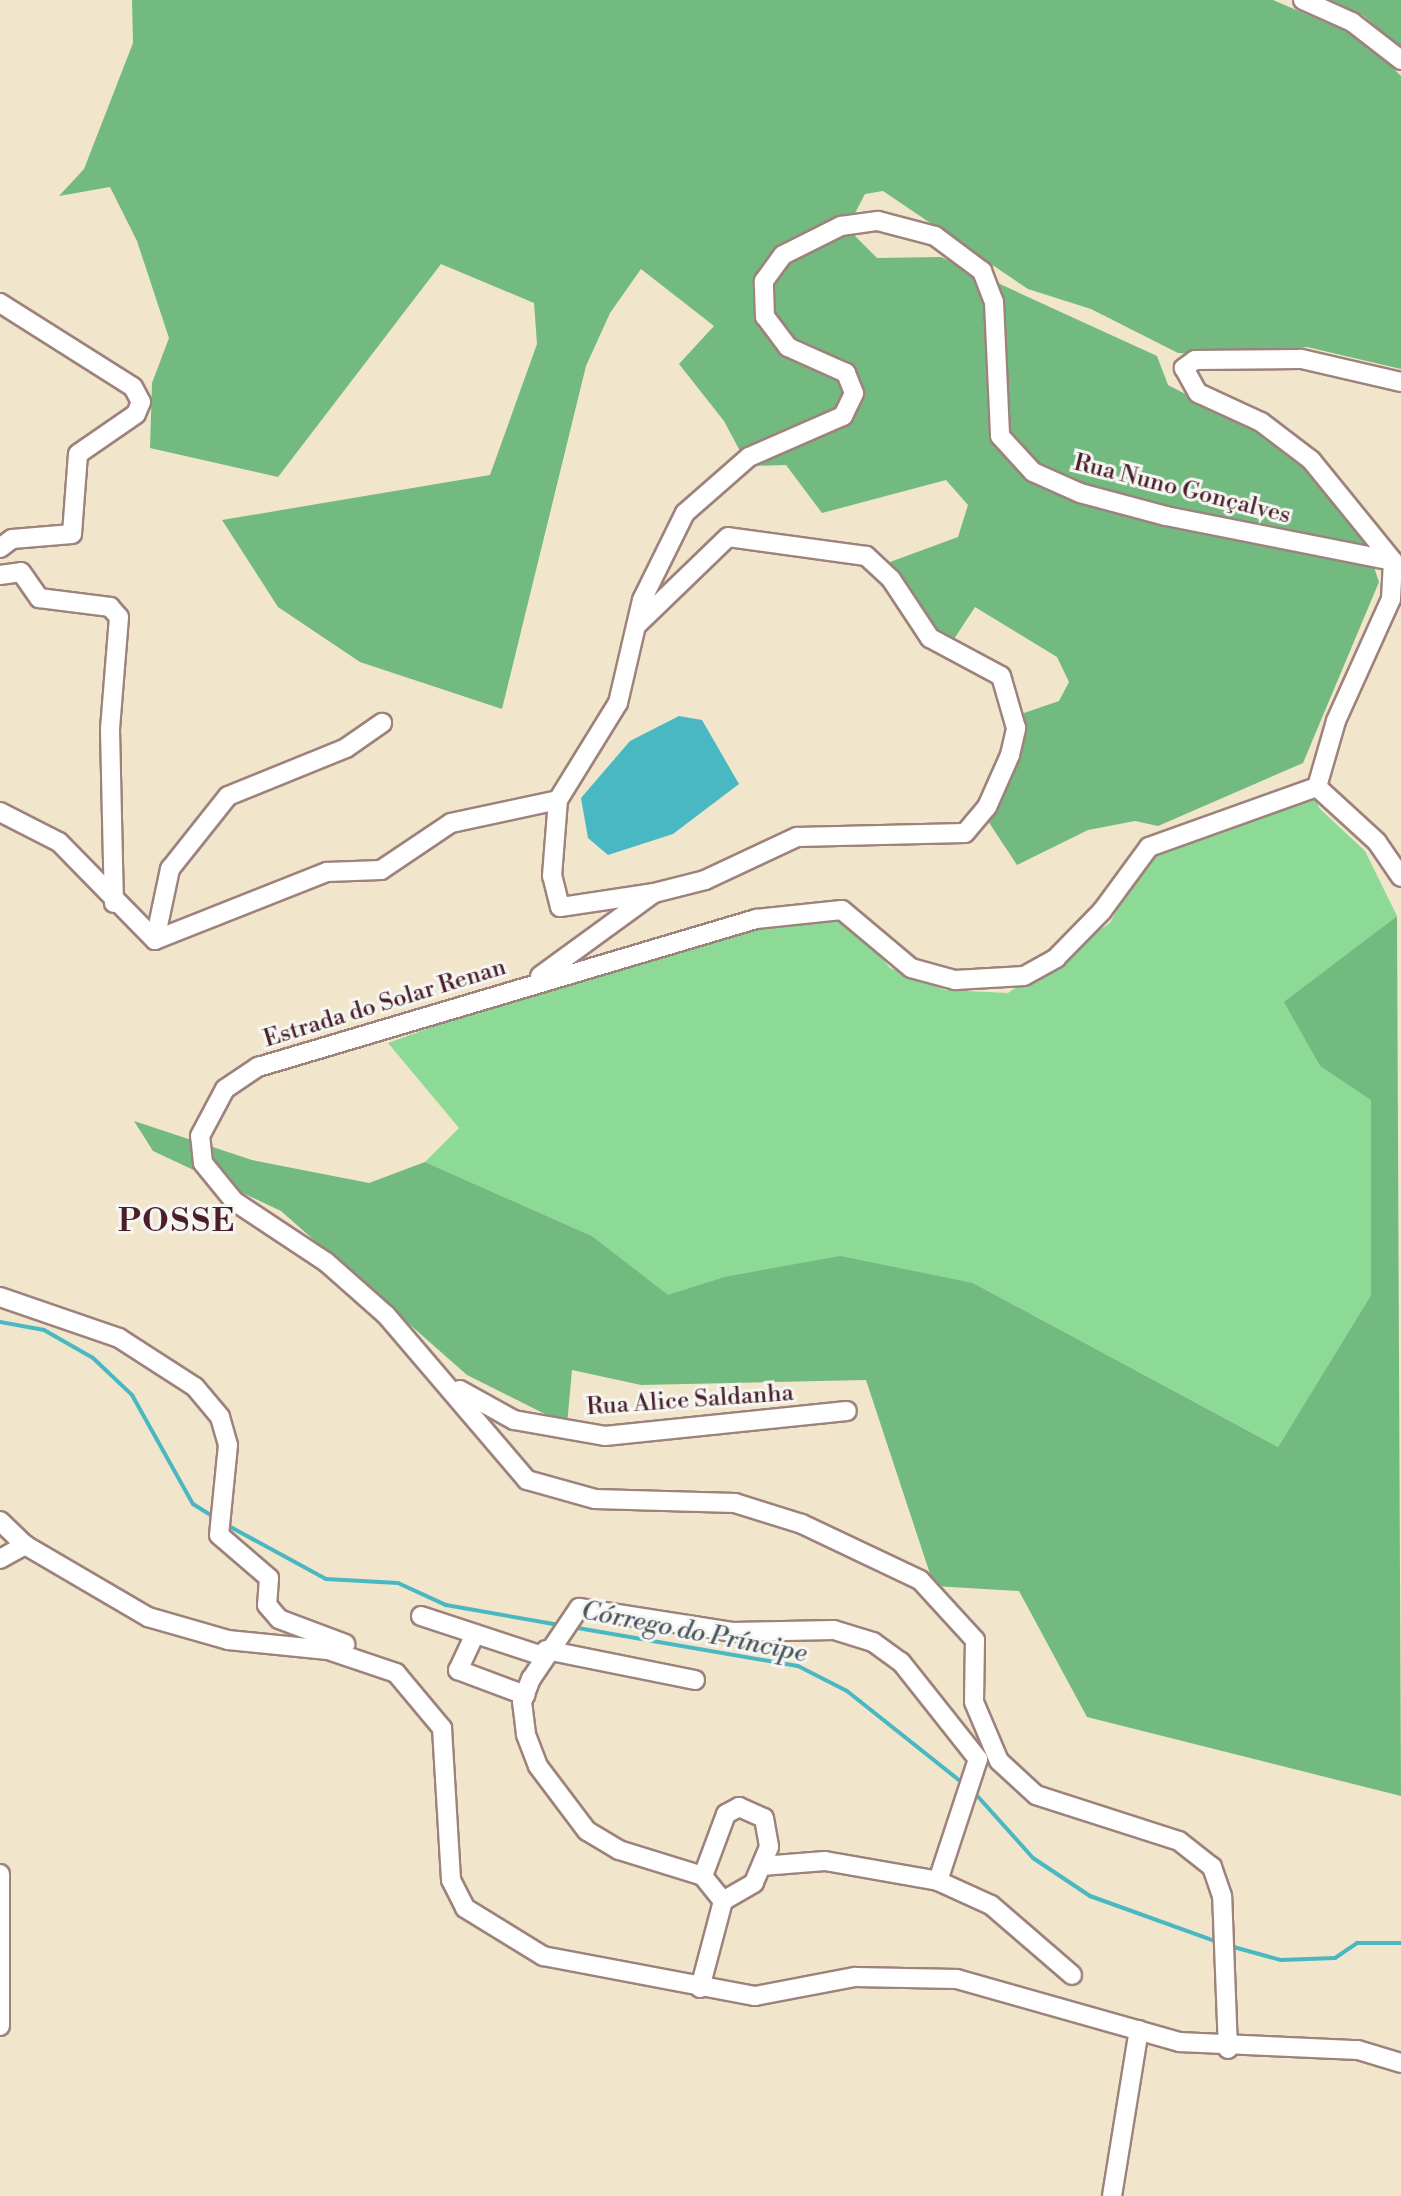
<!DOCTYPE html>
<meta charset="utf-8">
<style>
body{margin:0}
#map{position:relative;width:1401px;height:2196px;overflow:hidden;background:#f1e5cc;font-family:"Libre Bodoni",serif}
div>[style]{position:absolute}
.green>*{inset:0;background:#8dda97}
.forest>*{inset:0;background:#72ba80}
.water>*{inset:0;background:#49b8c2}
.stream>*{height:4px;margin:-2px;padding:0 2px;transform-origin:2px;border-radius:2px;background:#49b8c2}
.roads{filter:drop-shadow(2px 0 #9e827c) drop-shadow(-2px 0 #9e827c) drop-shadow(0 2px #9e827c) drop-shadow(0 -2px #9e827c)}
.minor>*{height:18px;margin:-9px;padding:0 9px;transform-origin:9px;border-radius:9px;background:#fff}
span{translate:-50% -50%;white-space:nowrap;text-align:center;line-height:1.15;-webkit-text-stroke:6px #f6f6f2;paint-order:stroke}
.street-label{font-size:24px;color:#4a1f2b}
.water-label{font-size:26px;color:#4a5560;font-style:italic}
.district-label{font-size:32px;color:#4a1f2b;font-weight:700;letter-spacing:2px}
</style>
<div id="map">
<div class="green">
<div style="clip-path:polygon(1313px 792px,1319px 808px,1365px 851px,1397px 916px,1285px 1002px,1320px 1066px,1371px 1099px,1371px 1295px,1278px 1447px,973px 1283px,724px 1277px,668px 1296px,592px 1236px,425px 1162px,459px 1128px,388px 1043px,512px 998px,817px 911px,848px 917px,890px 968px,945px 990px,1008px 993px,1110px 923px,1139px 867px,1168px 841px)"></div>
</div>
<div class="forest">
<div style="clip-path:polygon(132px 0,1273px 0,1364px 39px,1401px 76px,1401px 369px,1307px 347px,1232px 356px,1178px 353px,1091px 309px,1028px 289px,883px 191px,865px 194px,854px 215px,855px 236px,877px 258px,941px 257px,1157px 356px,1168px 385px,1286px 446px,1357px 517px,1379px 582px,1303px 763px,1158px 826px,1135px 821px,1088px 830px,1017px 865px,986px 818px,1013px 771px,1024px 713px,1059px 701px,1069px 682px,1057px 657px,975px 607px,954px 639px,933px 626px,890px 562px,958px 537px,968px 505px,946px 480px,822px 513px,786px 465px,748px 466px,724px 421px,679px 364px,714px 326px,641px 269px,610px 313px,586px 366px,502px 709px,360px 662px,278px 607px,222px 520px,490px 475px,537px 344px,534px 303px,441px 264px,278px 477px,150px 448px,152px 383px,169px 338px,137px 241px,110px 187px,59px 196px,84px 169px,133px 43px)"></div>
<div style="clip-path:polygon(1331px 0,1401px 0,1401px 48px,1364px 16px)"></div>
<div style="clip-path:polygon(1397px 916px,1401px 1796px,1087px 1717px,1019px 1591px,934px 1586px,866px 1380px,641px 1385px,572px 1370px,567px 1425px,467px 1375px,281px 1211px,153px 1151px,134px 1121px,252px 1160px,369px 1183px,425px 1162px,592px 1236px,668px 1295px,724px 1277px,840px 1256px,973px 1283px,1278px 1447px,1371px 1295px,1371px 1100px,1320px 1066px,1284px 1002px)"></div>
</div>
<div class="water">
<div style="clip-path:polygon(679px 716px,702px 720px,739px 784px,673px 834px,608px 855px,588px 838px,581px 798px,630px 741px)"></div>
</div>
<div class="stream">
<div style="left:0;top:1322px;width:45px;rotate:10.3deg"></div>
<div style="left:44px;top:1330px;width:56px;rotate:29.7deg"></div>
<div style="left:93px;top:1358px;width:54px;rotate:43.5deg"></div>
<div style="left:132px;top:1395px;width:125px;rotate:60.8deg"></div>
<div style="left:193px;top:1504px;width:25px;rotate:32deg"></div>
<div style="left:225px;top:1524px;width:115px;rotate:28.6deg"></div>
<div style="left:326px;top:1579px;width:72px;rotate:3.2deg"></div>
<div style="left:398px;top:1583px;width:53px;rotate:24.6deg"></div>
<div style="left:446px;top:1605px;width:115px;rotate:10deg"></div>
<div style="left:572px;top:1627px;width:229px;rotate:9.8deg"></div>
<div style="left:798px;top:1666px;width:55px;rotate:27deg"></div>
<div style="left:847px;top:1691px;width:151px;rotate:38.5deg"></div>
<div style="left:972px;top:1790px;width:91px;rotate:48.1deg"></div>
<div style="left:1033px;top:1858px;width:69px;rotate:33.7deg"></div>
<div style="left:1090px;top:1896px;width:136px;rotate:19.8deg"></div>
<div style="left:1230px;top:1946px;width:53px;rotate:15.4deg"></div>
<div style="left:1281px;top:1960px;width:54px;rotate:-2.1deg"></div>
<div style="left:1335px;top:1958px;width:27px;rotate:-34deg"></div>
<div style="left:1357px;top:1943px;width:44px"></div>
</div>
<div class="roads">
<div class="minor">
<div style="left:1303px;top:0;width:54px;rotate:24.2deg"></div>
<div style="left:1352px;top:22px;width:62px;rotate:37.8deg"></div>
<div style="left:0;top:303px;width:157px;rotate:32.3deg"></div>
<div style="left:133px;top:387px;width:17px;rotate:62deg"></div>
<div style="left:141px;top:402px;width:13px;rotate:113deg"></div>
<div style="left:136px;top:414px;width:70px;rotate:145.4deg"></div>
<div style="left:78px;top:454px;width:80px;rotate:94.3deg"></div>
<div style="left:72px;top:534px;width:60px;rotate:175.2deg"></div>
<div style="left:12px;top:539px;width:15px;rotate:143deg"></div>
<div style="left:1401px;top:382px;width:103px;rotate:-167deg"></div>
<div style="left:1301px;top:359px;width:106px;rotate:179.5deg"></div>
<div style="left:1195px;top:360px;width:14px;rotate:144deg"></div>
<div style="left:1184px;top:368px;width:29px;rotate:61deg"></div>
<div style="left:1198px;top:393px;width:69px;rotate:24.7deg"></div>
<div style="left:1261px;top:422px;width:63px;rotate:37.2deg"></div>
<div style="left:1311px;top:460px;width:130px;rotate:50.9deg"></div>
<div style="left:1393px;top:561px;width:38px;rotate:93deg"></div>
<div style="left:1391px;top:599px;width:134px;rotate:114.3deg"></div>
<div style="left:1336px;top:721px;width:69px;rotate:106.1deg"></div>
<div style="left:1317px;top:787px;width:81px;rotate:42.5deg"></div>
<div style="left:1377px;top:842px;width:42px;rotate:55.6deg"></div>
<div style="left:0;top:575px;width:21px;rotate:-8deg"></div>
<div style="left:21px;top:572px;width:32px;rotate:55deg"></div>
<div style="left:39px;top:598px;width:72px;rotate:7.2deg"></div>
<div style="left:110px;top:607px;width:13px;rotate:48deg"></div>
<div style="left:119px;top:617px;width:113px;rotate:94.6deg"></div>
<div style="left:110px;top:730px;width:173px;rotate:88.7deg"></div>
<div style="left:0;top:812px;width:66px;rotate:27deg"></div>
<div style="left:59px;top:842px;width:137px;rotate:45.6deg"></div>
<div style="left:155px;top:940px;width:185px;rotate:-21.6deg"></div>
<div style="left:327px;top:872px;width:54px;rotate:-2.1deg"></div>
<div style="left:381px;top:870px;width:84px;rotate:-33.9deg"></div>
<div style="left:451px;top:823px;width:109px;rotate:-12.1deg"></div>
<div style="left:654px;top:893px;width:95px;rotate:171.5deg"></div>
<div style="left:560px;top:907px;width:32px;rotate:-104deg"></div>
<div style="left:552px;top:876px;width:76px;rotate:-85.5deg"></div>
<div style="left:558px;top:800px;width:114px;rotate:-58.3deg"></div>
<div style="left:618px;top:703px;width:106px;rotate:-76.9deg"></div>
<div style="left:642px;top:600px;width:97px;rotate:-63.7deg"></div>
<div style="left:685px;top:513px;width:85px;rotate:-41.2deg"></div>
<div style="left:749px;top:457px;width:103px;rotate:-23.6deg"></div>
<div style="left:843px;top:416px;width:25px;rotate:-64deg"></div>
<div style="left:854px;top:393px;width:22px;rotate:-112deg"></div>
<div style="left:846px;top:373px;width:64px;rotate:-155.9deg"></div>
<div style="left:788px;top:347px;width:38px;rotate:-127deg"></div>
<div style="left:765px;top:317px;width:36px;rotate:-92deg"></div>
<div style="left:764px;top:281px;width:32px;rotate:-54deg"></div>
<div style="left:783px;top:255px;width:65px;rotate:-26.6deg"></div>
<div style="left:841px;top:226px;width:37px;rotate:-8deg"></div>
<div style="left:878px;top:221px;width:59px;rotate:14.7deg"></div>
<div style="left:935px;top:236px;width:59px;rotate:36.7deg"></div>
<div style="left:982px;top:271px;width:33px;rotate:69deg"></div>
<div style="left:994px;top:302px;width:134px;rotate:87.4deg"></div>
<div style="left:1000px;top:436px;width:49px;rotate:47.5deg"></div>
<div style="left:1033px;top:472px;width:51px;rotate:24.1deg"></div>
<div style="left:1080px;top:493px;width:89px;rotate:15deg"></div>
<div style="left:1166px;top:516px;width:231px;rotate:11.2deg"></div>
<div style="left:155px;top:940px;width:73px;rotate:-78.1deg"></div>
<div style="left:170px;top:869px;width:93px;rotate:-51.5deg"></div>
<div style="left:228px;top:796px;width:127px;rotate:-22.1deg"></div>
<div style="left:346px;top:748px;width:44px;rotate:-34.8deg"></div>
<div style="left:540px;top:976px;width:141px;rotate:-36.1deg"></div>
<div style="left:654px;top:893px;width:53px;rotate:-14.3deg"></div>
<div style="left:705px;top:880px;width:102px;rotate:-25.1deg"></div>
<div style="left:797px;top:837px;width:168px;rotate:-1.4deg"></div>
<div style="left:965px;top:833px;width:34px;rotate:-50deg"></div>
<div style="left:987px;top:807px;width:57px;rotate:-66.1deg"></div>
<div style="left:1010px;top:755px;width:28px;rotate:-77deg"></div>
<div style="left:1016px;top:728px;width:54px;rotate:-106.1deg"></div>
<div style="left:1001px;top:676px;width:81px;rotate:-151.8deg"></div>
<div style="left:930px;top:638px;width:71px;rotate:-123.5deg"></div>
<div style="left:891px;top:579px;width:34px;rotate:-137deg"></div>
<div style="left:866px;top:556px;width:139px;rotate:-172.2deg"></div>
<div style="left:728px;top:537px;width:127px;rotate:136deg"></div>
<div style="left:0;top:1297px;width:126px;rotate:19deg"></div>
<div style="left:119px;top:1338px;width:90px;rotate:32.8deg"></div>
<div style="left:195px;top:1387px;width:39px;rotate:50deg"></div>
<div style="left:220px;top:1417px;width:29px;rotate:74deg"></div>
<div style="left:228px;top:1445px;width:90px;rotate:95.7deg"></div>
<div style="left:219px;top:1535px;width:66px;rotate:40.7deg"></div>
<div style="left:269px;top:1578px;width:27px;rotate:94deg"></div>
<div style="left:267px;top:1605px;width:18px;rotate:49deg"></div>
<div style="left:279px;top:1619px;width:71px;rotate:20.7deg"></div>
<div style="left:460px;top:1390px;width:62px;rotate:29.1deg"></div>
<div style="left:514px;top:1420px;width:92px;rotate:10deg"></div>
<div style="left:605px;top:1436px;width:243px;rotate:-5.9deg"></div>
<div style="left:0;top:1521px;width:35px;rotate:44deg"></div>
<div style="left:25px;top:1545px;width:143px;rotate:30.3deg"></div>
<div style="left:148px;top:1617px;width:83px;rotate:16deg"></div>
<div style="left:228px;top:1640px;width:100px;rotate:5.7deg"></div>
<div style="left:328px;top:1650px;width:72px;rotate:18.7deg"></div>
<div style="left:396px;top:1673px;width:72px;rotate:50.1deg"></div>
<div style="left:442px;top:1728px;width:152px;rotate:86.6deg"></div>
<div style="left:451px;top:1880px;width:31px;rotate:63deg"></div>
<div style="left:465px;top:1908px;width:92px;rotate:31.6deg"></div>
<div style="left:543px;top:1956px;width:216px;rotate:10.7deg"></div>
<div style="left:755px;top:1996px;width:102px;rotate:-10.8deg"></div>
<div style="left:855px;top:1977px;width:102px;rotate:1.1deg"></div>
<div style="left:957px;top:1979px;width:231px;rotate:15.8deg"></div>
<div style="left:1179px;top:2042px;width:179px;rotate:2.6deg"></div>
<div style="left:1358px;top:2050px;width:45px;rotate:16.8deg"></div>
<div style="left:0;top:1559px;width:29px;rotate:-29deg"></div>
<div style="left:421px;top:1616px;width:128px;rotate:18.2deg"></div>
<div style="left:475px;top:1634px;width:40px;rotate:115deg"></div>
<div style="left:458px;top:1670px;width:72px;rotate:20.5deg"></div>
<div style="left:546px;top:1650px;width:152px;rotate:11.4deg"></div>
<div style="left:762px;top:1866px;width:63px;rotate:-4.5deg"></div>
<div style="left:825px;top:1861px;width:115px;rotate:10deg"></div>
<div style="left:938px;top:1881px;width:58px;rotate:24.4deg"></div>
<div style="left:991px;top:1905px;width:107px;rotate:40.8deg"></div>
<div style="left:0;top:1874px;width:152px;rotate:90deg"></div>
<div style="left:703px;top:1876px;width:66px;rotate:-69.6deg"></div>
<div style="left:726px;top:1814px;width:15px;rotate:-28deg"></div>
<div style="left:739px;top:1807px;width:27px;rotate:24deg"></div>
<div style="left:764px;top:1818px;width:29px;rotate:80deg"></div>
<div style="left:769px;top:1847px;width:39px;rotate:113deg"></div>
<div style="left:754px;top:1883px;width:36px;rotate:150deg"></div>
<div style="left:700px;top:1988px;width:90px;rotate:-75.2deg"></div>
<div style="left:723px;top:1901px;width:32px;rotate:-129deg"></div>
<div style="left:703px;top:1876px;width:88px;rotate:-162.8deg"></div>
<div style="left:619px;top:1850px;width:37px;rotate:-149deg"></div>
<div style="left:587px;top:1831px;width:81px;rotate:-127deg"></div>
<div style="left:538px;top:1766px;width:34px;rotate:-111deg"></div>
<div style="left:526px;top:1734px;width:32px;rotate:-97deg"></div>
<div style="left:522px;top:1702px;width:25px;rotate:-69deg"></div>
<div style="left:531px;top:1679px;width:86px;rotate:-55.9deg"></div>
<div style="left:579px;top:1608px;width:155px;rotate:8.9deg"></div>
<div style="left:732px;top:1632px;width:102px;rotate:-1.1deg"></div>
<div style="left:834px;top:1630px;width:41px;rotate:17.1deg"></div>
<div style="left:873px;top:1642px;width:34px;rotate:36deg"></div>
<div style="left:901px;top:1662px;width:124px;rotate:51.6deg"></div>
<div style="left:978px;top:1759px;width:128px;rotate:108.2deg"></div>
<div style="left:1228px;top:2049px;width:153px;rotate:-92.2deg"></div>
<div style="left:1222px;top:1896px;width:31px;rotate:-109deg"></div>
<div style="left:1212px;top:1867px;width:42px;rotate:-141.8deg"></div>
<div style="left:1179px;top:1841px;width:150px;rotate:-162.2deg"></div>
<div style="left:1036px;top:1795px;width:50px;rotate:-137.4deg"></div>
<div style="left:999px;top:1761px;width:64px;rotate:-113deg"></div>
<div style="left:974px;top:1702px;width:62px;rotate:-89.1deg"></div>
<div style="left:975px;top:1640px;width:81px;rotate:-132.5deg"></div>
<div style="left:920px;top:1580px;width:131px;rotate:-154.6deg"></div>
<div style="left:802px;top:1524px;width:70px;rotate:-162.6deg"></div>
<div style="left:735px;top:1503px;width:140px;rotate:-178.4deg"></div>
<div style="left:595px;top:1499px;width:71px;rotate:-164.4deg"></div>
<div style="left:527px;top:1480px;width:217px;rotate:-130.5deg"></div>
<div style="left:386px;top:1315px;width:80px;rotate:-138.5deg"></div>
<div style="left:326px;top:1262px;width:110px;rotate:-146.5deg"></div>
<div style="left:234px;top:1201px;width:49px;rotate:-129.2deg"></div>
<div style="left:203px;top:1163px;width:27px;rotate:-96deg"></div>
<div style="left:200px;top:1136px;width:53px;rotate:-62deg"></div>
<div style="left:225px;top:1089px;width:40px;rotate:-34deg"></div>
<div style="left:258px;top:1067px;width:520px;rotate:-16.55deg"></div>
<div style="left:756px;top:919px;width:86px;rotate:-6deg"></div>
<div style="left:842px;top:910px;width:90px;rotate:40deg"></div>
<div style="left:911px;top:968px;width:46px;rotate:15.3deg"></div>
<div style="left:955px;top:980px;width:69px;rotate:-3.3deg"></div>
<div style="left:1024px;top:976px;width:37px;rotate:-29deg"></div>
<div style="left:1056px;top:958px;width:66px;rotate:-45.6deg"></div>
<div style="left:1102px;top:911px;width:79px;rotate:-53.7deg"></div>
<div style="left:1149px;top:847px;width:178px;rotate:-19.7deg"></div>
<div style="left:1112px;top:2196px;width:168px;rotate:-80.8deg"></div>
</div>
</div>
<div class="street-label">
<span style="left:1182px;top:490px;rotate:14deg">Rua Nuno Gonçalves</span>
<span style="left:385px;top:1004px;rotate:-17deg">Estrada do Solar Renan</span>
<span style="left:690px;top:1401px;rotate:-4deg">Rua Alice Saldanha</span>
</div>
<div class="water-label">
<span style="left:694px;top:1633px;rotate:11deg">Córrego do Príncipe</span>
</div>
<div class="district-label">
<span style="left:177px;top:1221px">POSSE</span>
</div>
</div>
